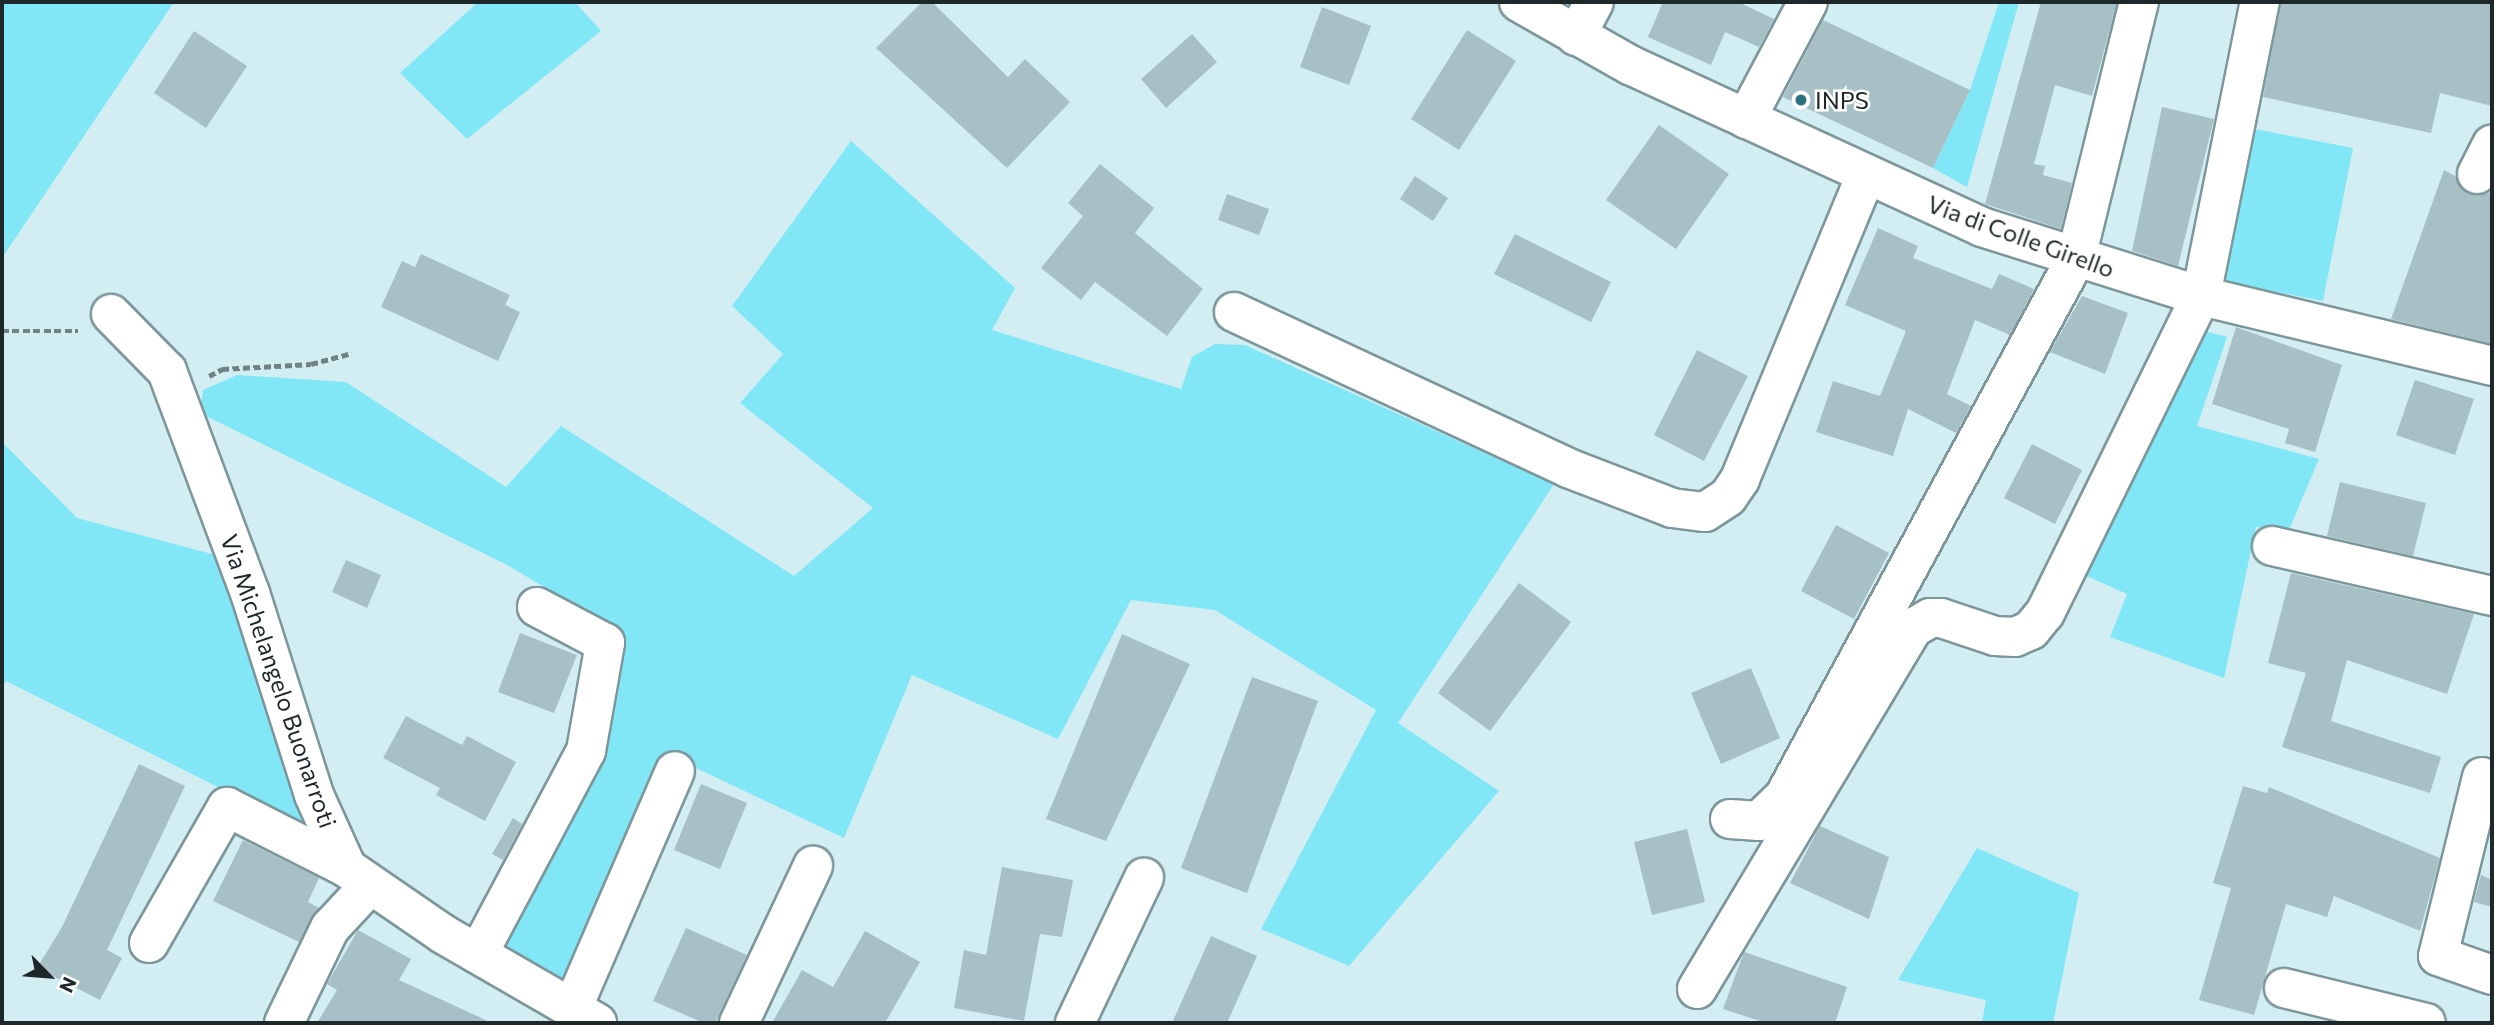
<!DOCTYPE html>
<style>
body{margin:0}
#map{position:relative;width:2494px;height:1025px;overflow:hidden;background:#d3eef3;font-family:Commissioner,sans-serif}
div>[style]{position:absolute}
.green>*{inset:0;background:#81e6f6}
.building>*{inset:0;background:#a6c0c5}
.path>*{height:4.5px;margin-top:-2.25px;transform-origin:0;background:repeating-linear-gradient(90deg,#708285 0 7px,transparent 0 10.5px)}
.roads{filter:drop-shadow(2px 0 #7d969a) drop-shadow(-2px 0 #7d969a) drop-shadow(0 2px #7d969a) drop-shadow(0 -2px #7d969a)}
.minor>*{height:38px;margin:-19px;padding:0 19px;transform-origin:19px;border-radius:19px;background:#fff}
.dots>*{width:19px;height:19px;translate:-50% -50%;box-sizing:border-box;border:4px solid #fff;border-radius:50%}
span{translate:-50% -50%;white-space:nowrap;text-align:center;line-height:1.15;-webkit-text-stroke:5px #fff;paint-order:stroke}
.poi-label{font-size:24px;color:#1e282a}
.left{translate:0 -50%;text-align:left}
.street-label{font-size:24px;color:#1e282a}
.frame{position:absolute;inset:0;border:4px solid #1e282a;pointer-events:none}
.north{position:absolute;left:14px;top:941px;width:70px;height:70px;-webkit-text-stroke:5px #fff;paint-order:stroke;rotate:115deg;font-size:19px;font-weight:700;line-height:28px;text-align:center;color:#1e282a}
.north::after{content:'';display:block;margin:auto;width:24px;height:32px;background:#1e282a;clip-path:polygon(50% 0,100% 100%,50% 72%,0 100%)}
</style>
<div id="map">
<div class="green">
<div style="clip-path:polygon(2px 2px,174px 2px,2px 258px)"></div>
<div style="clip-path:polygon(478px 2px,575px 2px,601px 31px,467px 139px,400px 73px)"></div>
<div style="clip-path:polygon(1999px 2px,2019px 2px,1967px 187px,1933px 168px,1970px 90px)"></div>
<div style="clip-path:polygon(2255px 129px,2353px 148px,2323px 301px,2225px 282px)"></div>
<div style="clip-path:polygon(851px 141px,1015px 288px,992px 330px,1181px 389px,1192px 357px,1215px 344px,1245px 345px,1554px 484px,1398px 723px,1499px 791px,1349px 966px,1261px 929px,1376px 710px,1215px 610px,1131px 600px,1058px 739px,912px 675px,844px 838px,675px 758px,570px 991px,494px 952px,602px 757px,625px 635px,507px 565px,200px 413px,203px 390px,237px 375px,346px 382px,506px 487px,561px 426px,794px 576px,873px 508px,740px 403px,783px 354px,732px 306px)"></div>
<div style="clip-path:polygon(2197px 329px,2227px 337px,2197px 426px,2319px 459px,2289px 530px,2256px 527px,2224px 678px,2110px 637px,2127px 594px,2082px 574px)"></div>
<div style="clip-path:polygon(2px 442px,77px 518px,227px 558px,318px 837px,6px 681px,2px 688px)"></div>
<div style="clip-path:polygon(1977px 848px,2079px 893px,2053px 1023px,1982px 1023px,1986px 1000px,1898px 980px)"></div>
</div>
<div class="building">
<div style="clip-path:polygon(922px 2px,932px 2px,1008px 77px,1025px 59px,1070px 102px,1007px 168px,876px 48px)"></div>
<div style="clip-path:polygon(1657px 2px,1738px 2px,1774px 19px,1759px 47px,1725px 32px,1711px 65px,1648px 37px,1662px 4px)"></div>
<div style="clip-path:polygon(2041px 2px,2117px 2px,2092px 96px,2055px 85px,2034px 164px,2045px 166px,2043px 175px,2072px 183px,2061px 229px,1985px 204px)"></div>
<div style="clip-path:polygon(2281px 2px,2492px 2px,2492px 106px,2440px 93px,2431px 133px,2263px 97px)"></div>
<div style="clip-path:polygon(1322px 7px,1371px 26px,1349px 85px,1300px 67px)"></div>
<div style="clip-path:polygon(1823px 20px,1970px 90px,1933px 168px,1783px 97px)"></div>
<div style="clip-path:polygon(1467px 30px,1516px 61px,1459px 150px,1411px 119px)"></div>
<div style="clip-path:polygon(194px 31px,247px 66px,206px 128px,154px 93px)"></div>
<div style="clip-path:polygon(1192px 34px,1217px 62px,1166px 108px,1141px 79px)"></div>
<div style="clip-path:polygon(2162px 107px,2214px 119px,2178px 266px,2132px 251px)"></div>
<div style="clip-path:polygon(1659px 125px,1729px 174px,1676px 249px,1606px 200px)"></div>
<div style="clip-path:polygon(1100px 164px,1154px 208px,1135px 233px,1203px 289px,1167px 336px,1095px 282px,1081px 300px,1041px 268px,1083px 216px,1068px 203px)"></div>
<div style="clip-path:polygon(2444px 170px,2455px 176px,2468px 194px,2492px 193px,2492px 344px,2391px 319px)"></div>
<div style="clip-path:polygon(1415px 176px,1448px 198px,1433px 221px,1400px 199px)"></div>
<div style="clip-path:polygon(1227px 194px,1269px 209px,1259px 235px,1218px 220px)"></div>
<div style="clip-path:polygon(1878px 228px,1918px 246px,1913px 258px,1992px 289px,1999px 274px,2034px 289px,2010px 335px,1975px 320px,1947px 394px,1971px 406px,1956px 433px,1908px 409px,1893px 456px,1816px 432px,1833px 381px,1880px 396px,1906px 331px,1845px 305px)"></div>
<div style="clip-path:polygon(1515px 234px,1611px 282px,1591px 322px,1494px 274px)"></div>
<div style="clip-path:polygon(421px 254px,510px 295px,505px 305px,520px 312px,498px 361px,381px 307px,402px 261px,415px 267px)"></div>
<div style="clip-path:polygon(2082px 296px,2128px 313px,2105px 374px,2050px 352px)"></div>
<div style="clip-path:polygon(2236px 327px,2342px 365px,2315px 452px,2285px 443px,2289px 429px,2212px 404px)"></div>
<div style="clip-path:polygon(1697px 350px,1748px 376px,1704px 461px,1654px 435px)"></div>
<div style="clip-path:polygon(2415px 380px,2474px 399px,2455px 455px,2396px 435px)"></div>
<div style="clip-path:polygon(2032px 444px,2082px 470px,2055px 524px,2004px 498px)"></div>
<div style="clip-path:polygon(2340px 482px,2426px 503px,2413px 556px,2327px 536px)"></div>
<div style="clip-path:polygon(1836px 525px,1889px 553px,1854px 619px,1801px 591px)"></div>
<div style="clip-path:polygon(346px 560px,381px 575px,367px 608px,332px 592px)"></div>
<div style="clip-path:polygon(2291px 573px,2474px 614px,2447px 694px,2347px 660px,2331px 721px,2441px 757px,2430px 793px,2282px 747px,2306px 673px,2268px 663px)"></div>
<div style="clip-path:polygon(1519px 583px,1571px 622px,1490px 731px,1438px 693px)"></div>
<div style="clip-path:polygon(520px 633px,577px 655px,554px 713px,498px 692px)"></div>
<div style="clip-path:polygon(1122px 634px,1190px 664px,1106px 841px,1046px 819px)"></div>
<div style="clip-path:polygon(1751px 668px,1780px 738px,1721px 764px,1691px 693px)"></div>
<div style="clip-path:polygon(1252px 677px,1318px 701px,1247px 893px,1181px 868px)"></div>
<div style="clip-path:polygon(406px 716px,462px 745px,467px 736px,516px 762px,485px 821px,436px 795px,440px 788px,383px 758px)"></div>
<div style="clip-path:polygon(139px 764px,185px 786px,107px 950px,122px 958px,100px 1000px,37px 968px,62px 927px)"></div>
<div style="clip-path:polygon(701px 784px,747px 803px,720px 869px,674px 850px)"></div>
<div style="clip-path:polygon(2243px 786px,2267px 793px,2269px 787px,2440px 858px,2420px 931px,2334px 896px,2327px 917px,2286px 904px,2254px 1015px,2199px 1000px,2231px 888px,2213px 883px)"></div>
<div style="clip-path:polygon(513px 818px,522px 824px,503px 860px,492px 854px)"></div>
<div style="clip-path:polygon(1820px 826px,1889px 857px,1869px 919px,1790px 883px)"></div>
<div style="clip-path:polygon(1687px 829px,1705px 902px,1652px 915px,1634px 842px)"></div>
<div style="clip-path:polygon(243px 840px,319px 878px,308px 902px,319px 908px,299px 942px,213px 901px)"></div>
<div style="clip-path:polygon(1002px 867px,1073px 880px,1062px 937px,1040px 934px,1024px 1021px,954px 1008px,964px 950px,986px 955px)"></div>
<div style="clip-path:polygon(2481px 875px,2492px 880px,2492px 907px,2474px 902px)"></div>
<div style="clip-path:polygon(686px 928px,747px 955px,715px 1023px,704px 1023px,653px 1001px)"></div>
<div style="clip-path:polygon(358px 930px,411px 959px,399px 980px,492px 1023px,317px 1023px,337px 990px,327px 984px)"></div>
<div style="clip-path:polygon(865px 931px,920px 962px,885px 1023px,772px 1023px,802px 970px,833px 987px)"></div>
<div style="clip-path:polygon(1211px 936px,1257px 956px,1227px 1023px,1172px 1023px)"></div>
<div style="clip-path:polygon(1744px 952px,1847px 987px,1835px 1023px,1766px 1023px,1723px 1009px)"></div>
</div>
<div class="path">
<div style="left:2px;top:331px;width:76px"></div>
<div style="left:209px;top:376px;width:15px;rotate:-28deg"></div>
<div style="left:222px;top:369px;width:89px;rotate:-3.2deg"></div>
<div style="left:311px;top:364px;width:42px;rotate:-15deg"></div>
</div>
<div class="roads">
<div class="minor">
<div style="left:1519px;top:2px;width:128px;rotate:29.6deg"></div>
<div style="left:1630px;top:65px;width:387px;rotate:24.7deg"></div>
<div style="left:1982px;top:227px;width:230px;rotate:17.5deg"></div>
<div style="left:2201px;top:296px;width:299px;rotate:13.5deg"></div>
<div style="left:1576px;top:36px;width:38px;rotate:-62deg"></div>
<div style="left:1746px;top:119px;width:132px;rotate:-62.1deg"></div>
<div style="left:2477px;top:174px;width:33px;rotate:-63deg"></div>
<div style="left:1234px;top:312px;width:369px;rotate:25deg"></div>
<div style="left:1568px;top:468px;width:111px;rotate:21deg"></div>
<div style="left:1672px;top:508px;width:33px;rotate:7deg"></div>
<div style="left:1705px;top:512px;width:27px;rotate:-33deg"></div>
<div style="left:1728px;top:497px;width:22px;rotate:-56deg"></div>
<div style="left:1740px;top:479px;width:329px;rotate:-67.5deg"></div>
<div style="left:111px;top:314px;width:80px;rotate:45.5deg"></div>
<div style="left:167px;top:371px;width:237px;rotate:69.5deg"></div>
<div style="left:250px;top:593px;width:212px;rotate:72.4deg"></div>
<div style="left:314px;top:795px;width:80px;rotate:65.7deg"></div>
<div style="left:347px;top:868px;width:116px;rotate:34.5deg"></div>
<div style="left:443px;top:934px;width:178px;rotate:30deg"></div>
<div style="left:2272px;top:546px;width:226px;rotate:12.8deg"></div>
<div style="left:2482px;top:777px;width:184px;rotate:103.8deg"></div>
<div style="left:2438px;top:956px;width:57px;rotate:19.4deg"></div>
<div style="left:1730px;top:819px;width:29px;rotate:4deg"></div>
<div style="left:1759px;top:821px;width:35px;rotate:-44deg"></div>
<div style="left:1784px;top:797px;width:613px;rotate:-61.55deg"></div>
<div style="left:2076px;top:258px;width:264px;rotate:-76.2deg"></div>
<div style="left:149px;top:943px;width:157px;rotate:-60.2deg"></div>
<div style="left:227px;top:807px;width:135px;rotate:26.9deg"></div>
<div style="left:478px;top:954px;width:230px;rotate:-62deg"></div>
<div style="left:586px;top:751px;width:110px;rotate:-80deg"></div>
<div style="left:605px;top:643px;width:77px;rotate:-152.1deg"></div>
<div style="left:2284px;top:988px;width:146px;rotate:13.8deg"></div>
<div style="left:1697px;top:989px;width:421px;rotate:-59.1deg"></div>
<div style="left:1913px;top:628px;width:20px;rotate:-30deg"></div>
<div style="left:1930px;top:618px;width:11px"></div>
<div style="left:1941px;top:618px;width:57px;rotate:18.4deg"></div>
<div style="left:1995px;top:636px;width:20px;rotate:3deg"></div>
<div style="left:2015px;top:637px;width:17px;rotate:-24deg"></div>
<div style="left:2031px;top:630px;width:22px;rotate:-51deg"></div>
<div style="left:2045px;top:613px;width:353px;rotate:-63.8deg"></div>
<div style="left:2201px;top:296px;width:300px;rotate:-78.7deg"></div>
<div style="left:572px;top:1009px;width:259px;rotate:-66.6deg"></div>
<div style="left:284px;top:1023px;width:106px;rotate:-64.2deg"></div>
<div style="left:330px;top:928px;width:59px;rotate:-47.1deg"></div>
<div style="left:739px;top:1023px;width:174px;rotate:-64.8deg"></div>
<div style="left:1075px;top:1023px;width:161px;rotate:-64.6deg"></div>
</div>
</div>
<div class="dots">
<div style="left:1801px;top:100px;background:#2a727c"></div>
</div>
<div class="poi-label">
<span class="left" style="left:1815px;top:100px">INPS</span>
</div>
<div class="street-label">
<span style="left:2021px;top:236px;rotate:20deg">Via di Colle Girello</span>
<span style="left:279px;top:681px;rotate:71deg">Via Michelangelo Buonarroti</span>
</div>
<div class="frame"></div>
<div class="north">N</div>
</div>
